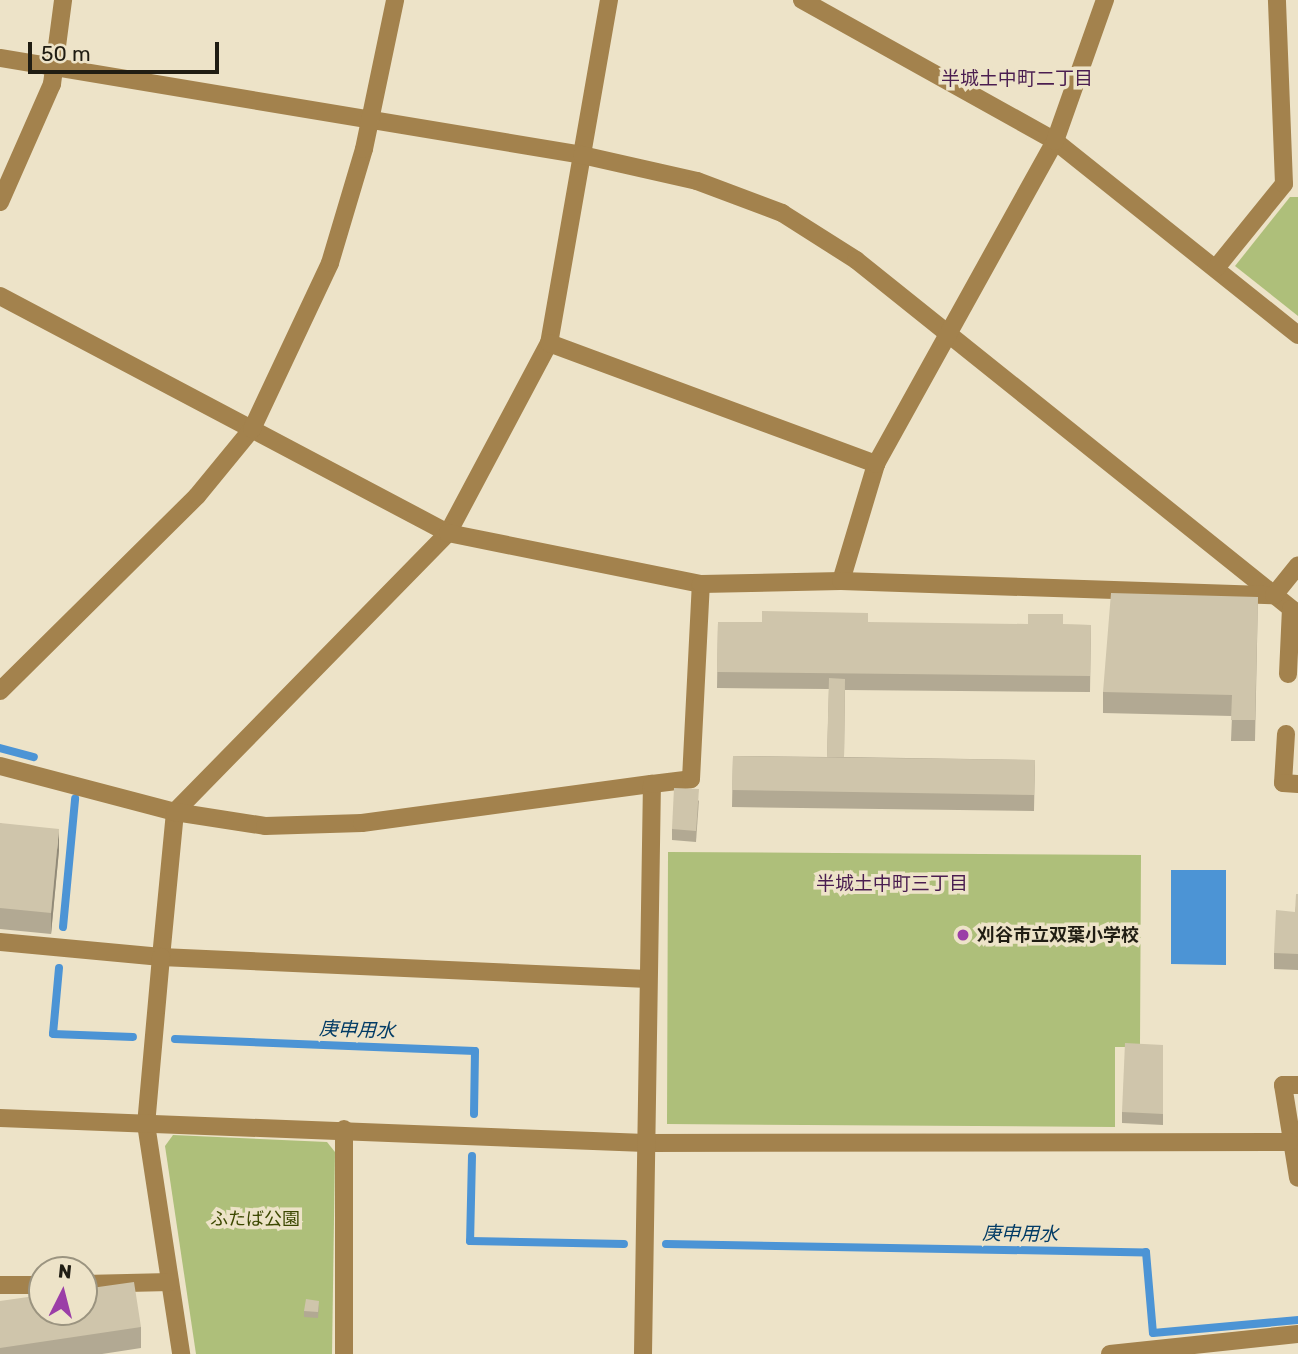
<!DOCTYPE html>
<meta charset="utf-8">
<style>
body{margin:0}
#map{position:relative;width:1298px;height:1354px;overflow:hidden;background:#ede3c8;font-family:Rubik,"Noto Sans JP",sans-serif}
div>[style]{position:absolute}
.green>*{inset:0;background:#aebf7a}
.water>*{inset:0;background:#4c94d5}
.stream>*{height:8px;margin:-4px;padding:0 4px;transform-origin:4px;border-radius:4px;background:#4c94d5}
.minor>*{height:18px;margin:-9px;padding:0 9px;transform-origin:9px;border-radius:9px;background:#a3824d}
.wall>*{inset:0;background:#b2a993}
.shaded-wall>*{inset:0;background:#918a78}
.building>*{inset:0;background:#cfc5ab}
.dots>*{width:19px;height:19px;translate:-50% -50%;box-sizing:border-box;border:4px solid #ede3c8;border-radius:50%}
span{translate:-50% -50%;white-space:nowrap;text-align:center;line-height:1.15;-webkit-text-stroke:7px #ede3c8;paint-order:stroke}
.poi-label{font-size:18px;color:#201d13;font-weight:700}
.left{translate:0 -50%;text-align:left}
.park-label{font-size:18px;color:#3c4800}
.neighbourhood-label{font-size:19px;color:#4a1d50}
.water-label{font-size:19px;color:#023b65;font-style:italic}
.north{position:absolute;left:28px;top:1256px;width:70px;height:70px;box-sizing:border-box;background:#ede3c8;border:2px solid #9b9480;border-radius:50%;rotate:6deg;font-size:19px;font-weight:700;line-height:28px;text-align:center;color:#201d13}
.north::after{content:'';display:block;margin:auto;width:24px;height:32px;background:#9b3ea7;clip-path:polygon(50% 0,100% 100%,50% 72%,0 100%)}
.scale{position:absolute;left:28px;top:42px;width:191px;height:32px;box-sizing:border-box;border:4px solid #201d13;border-top:0;padding-left:9px;font-size:21px;line-height:24px;white-space:nowrap;color:#201d13;-webkit-text-stroke:5px #ede3c8;paint-order:stroke}
</style>
<div id="map">
<div class="green">
<div style="clip-path:polygon(1290px 197px,1298px 197px,1298px 316px,1235px 266px)"></div>
<div style="clip-path:polygon(668px 852px,1141px 855px,1140px 1047px,1115px 1047px,1115px 1127px,667px 1124px)"></div>
<div style="clip-path:polygon(173px 1135px,327px 1142px,335px 1152px,332px 1354px,196px 1354px,165px 1146px)"></div>
</div>
<div class="water">
<div style="clip-path:polygon(1171px 870px,1226px 870px,1226px 965px,1171px 964px)"></div>
</div>
<div class="stream">
<div style="left:0;top:748px;width:35px;rotate:15deg"></div>
<div style="left:63px;top:927px;width:129px;rotate:-84.6deg"></div>
<div style="left:59px;top:968px;width:66px;rotate:95.2deg"></div>
<div style="left:53px;top:1034px;width:80px;rotate:2.1deg"></div>
<div style="left:175px;top:1039px;width:300px;rotate:2.3deg"></div>
<div style="left:475px;top:1051px;width:63px;rotate:90.9deg"></div>
<div style="left:472px;top:1156px;width:85px;rotate:91.3deg"></div>
<div style="left:470px;top:1241px;width:154px;rotate:1.1deg"></div>
<div style="left:666px;top:1244px;width:480px;rotate:1deg"></div>
<div style="left:1146px;top:1252px;width:81px;rotate:85.1deg"></div>
<div style="left:1153px;top:1333px;width:146px;rotate:-5.1deg"></div>
</div>
<div class="minor">
<div style="left:609px;top:0;width:348px;rotate:99.9deg"></div>
<div style="left:549px;top:343px;width:215px;rotate:118deg"></div>
<div style="left:448px;top:533px;width:390px;rotate:134.4deg"></div>
<div style="left:175px;top:812px;width:146px;rotate:95.5deg"></div>
<div style="left:161px;top:957px;width:487px;rotate:2.6deg"></div>
<div style="left:802px;top:0;width:290px;rotate:29.1deg"></div>
<div style="left:1055px;top:141px;width:311px;rotate:38.6deg"></div>
<div style="left:0;top:58px;width:590px;rotate:9.46deg"></div>
<div style="left:582px;top:155px;width:118px;rotate:12.7deg"></div>
<div style="left:697px;top:181px;width:91px;rotate:20.6deg"></div>
<div style="left:782px;top:213px;width:88px;rotate:32.4deg"></div>
<div style="left:856px;top:260px;width:566px;rotate:38.69deg"></div>
<div style="left:0;top:202px;width:129px;rotate:-66.2deg"></div>
<div style="left:52px;top:84px;width:85px;rotate:-82.5deg"></div>
<div style="left:1216px;top:268px;width:108px;rotate:-51deg"></div>
<div style="left:1284px;top:184px;width:184px;rotate:-92.2deg"></div>
<div style="left:0;top:296px;width:507px;rotate:27.88deg"></div>
<div style="left:448px;top:533px;width:258px;rotate:11.4deg"></div>
<div style="left:549px;top:343px;width:349px;rotate:20.3deg"></div>
<div style="left:841px;top:581px;width:122px;rotate:-73.3deg"></div>
<div style="left:876px;top:464px;width:369px;rotate:-61deg"></div>
<div style="left:1055px;top:141px;width:150px;rotate:-70.5deg"></div>
<div style="left:1288px;top:674px;width:65px;rotate:-87.4deg"></div>
<div style="left:0;top:691px;width:277px;rotate:-44.7deg"></div>
<div style="left:197px;top:496px;width:87px;rotate:-50.6deg"></div>
<div style="left:252px;top:429px;width:183px;rotate:-64.8deg"></div>
<div style="left:330px;top:263px;width:119px;rotate:-73.4deg"></div>
<div style="left:364px;top:149px;width:152px;rotate:-78.2deg"></div>
<div style="left:1286px;top:734px;width:49px;rotate:93.5deg"></div>
<div style="left:1283px;top:783px;width:15px;rotate:4deg"></div>
<div style="left:0;top:766px;width:181px;rotate:14.7deg"></div>
<div style="left:175px;top:812px;width:91px;rotate:8.8deg"></div>
<div style="left:265px;top:826px;width:97px;rotate:-1.8deg"></div>
<div style="left:362px;top:823px;width:293px;rotate:-7.7deg"></div>
<div style="left:0;top:942px;width:162px;rotate:5.3deg"></div>
<div style="left:161px;top:957px;width:168px;rotate:95.1deg"></div>
<div style="left:146px;top:1124px;width:233px;rotate:81.3deg"></div>
<div style="left:1298px;top:1085px;width:15px;rotate:180deg"></div>
<div style="left:1283px;top:1085px;width:94px;rotate:80.8deg"></div>
<div style="left:0;top:1118px;width:646px;rotate:2.22deg"></div>
<div style="left:646px;top:1143px;width:643px;rotate:-0.09deg"></div>
<div style="left:84px;top:1284px;width:86px;rotate:-1.3deg"></div>
<div style="left:0;top:1285px;width:42px"></div>
<div style="left:344px;top:1354px;width:225px;rotate:-90deg"></div>
<div style="left:643px;top:1354px;width:570px;rotate:-89.1deg"></div>
<div style="left:652px;top:784px;width:39px;rotate:-7deg"></div>
<div style="left:691px;top:779px;width:195px;rotate:-87.1deg"></div>
<div style="left:701px;top:584px;width:140px;rotate:-1.2deg"></div>
<div style="left:841px;top:581px;width:433px;rotate:1.9deg"></div>
<div style="left:1274px;top:595px;width:38px;rotate:-51deg"></div>
<div style="left:1110px;top:1354px;width:189px;rotate:-6.1deg"></div>
</div>
<div class="wall">
<div style="clip-path:polygon(1258px 597px,1255px 741px,1231px 741px,1232px 716px,1103px 713px,1103px 692px)"></div>
<div style="clip-path:polygon(718px 622px,1091px 625px,1090px 692px,845px 690px,844px 757px,1035px 760px,1034px 811px,732px 807px,733px 756px,827px 757px,829px 689px,717px 688px)"></div>
<div style="clip-path:polygon(699px 800px,696px 842px,672px 840px,672px 829px)"></div>
<div style="clip-path:polygon(0 823px,59px 850px,51px 934px,0 929px)"></div>
<div style="clip-path:polygon(1298px 894px,1298px 970px,1274px 969px,1274px 953px,1295px 912px)"></div>
<div style="clip-path:polygon(1163px 1045px,1163px 1125px,1122px 1123px,1122px 1112px)"></div>
<div style="clip-path:polygon(0 1301px,141px 1327px,141px 1348px,102px 1354px,0 1354px)"></div>
<div style="clip-path:polygon(319px 1306px,318px 1318px,304px 1317px,304px 1311px)"></div>
</div>
<div class="shaded-wall">
<div style="clip-path:polygon(59px 829px,59px 850px,51px 934px,51px 913px)"></div>
</div>
<div class="building">
<div style="clip-path:polygon(1111px 593px,1258px 597px,1255px 720px,1231px 720px,1232px 695px,1103px 692px)"></div>
<div style="clip-path:polygon(762px 611px,868px 613px,868px 622px,1028px 624px,1028px 614px,1063px 614px,1063px 624px,1091px 625px,1090px 676px,717px 672px,718px 622px,762px 622px)"></div>
<div style="clip-path:polygon(829px 678px,845px 679px,844px 757px,827px 757px)"></div>
<div style="clip-path:polygon(733px 756px,1035px 760px,1034px 795px,732px 790px)"></div>
<div style="clip-path:polygon(674px 788px,699px 789px,696px 831px,672px 829px)"></div>
<div style="clip-path:polygon(0 823px,59px 829px,51px 913px,0 908px)"></div>
<div style="clip-path:polygon(1296px 894px,1298px 894px,1298px 954px,1274px 953px,1276px 910px,1295px 912px)"></div>
<div style="clip-path:polygon(1125px 1043px,1163px 1045px,1163px 1114px,1122px 1112px)"></div>
<div style="clip-path:polygon(134px 1282px,141px 1327px,0 1348px,0 1301px,42px 1295px,42px 1312px,84px 1312px,84px 1289px)"></div>
<div style="clip-path:polygon(306px 1299px,319px 1301px,318px 1312px,304px 1311px)"></div>
</div>
<div class="dots">
<div style="left:963px;top:935px;background:#9b3ea7"></div>
</div>
<div class="poi-label">
<span class="left" style="left:977px;top:935px">刈谷市立双葉小学校</span>
</div>
<div class="park-label">
<span style="left:255px;top:1219px">ふたば公園</span>
</div>
<div class="neighbourhood-label">
<span style="left:1017px;top:79px">半城土中町二丁目</span>
<span style="left:892px;top:884px">半城土中町三丁目</span>
</div>
<div class="water-label">
<span style="left:357px;top:1030px;rotate:2deg">庚申用水</span>
<span style="left:1020px;top:1234px;rotate:1deg">庚申用水</span>
</div>
<div class="north">N</div>
<div class="scale">50 m</div>
</div>
